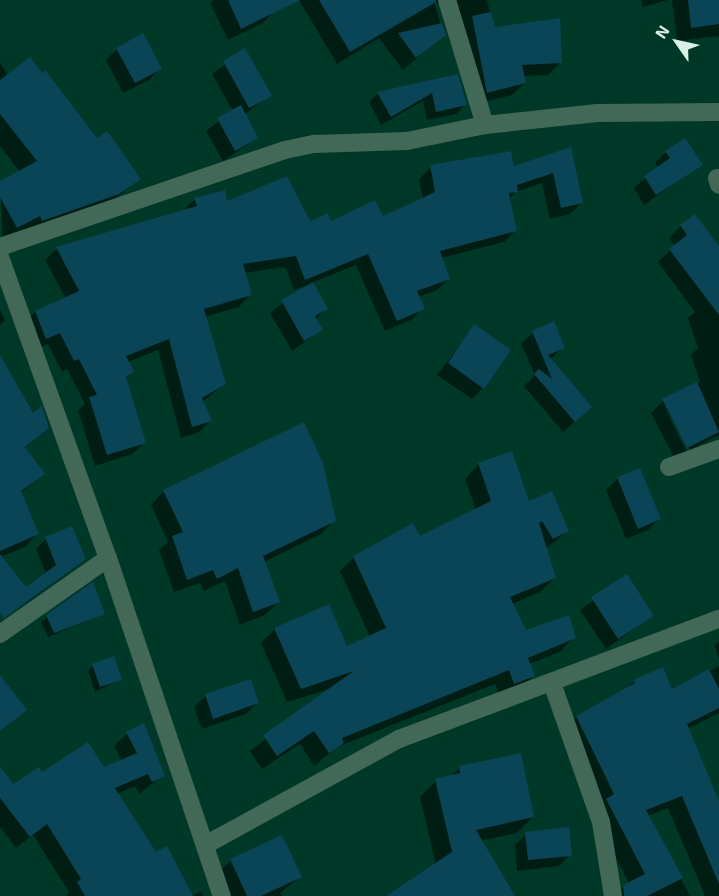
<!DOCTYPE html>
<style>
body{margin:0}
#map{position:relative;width:719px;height:896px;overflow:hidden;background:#003827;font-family:"Exo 2",sans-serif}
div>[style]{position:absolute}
.shadow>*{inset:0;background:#0007}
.building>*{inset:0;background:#0a4457}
.street>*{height:18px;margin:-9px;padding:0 9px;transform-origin:9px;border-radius:9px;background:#426858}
span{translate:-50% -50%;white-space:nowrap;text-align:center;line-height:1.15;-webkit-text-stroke:5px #003827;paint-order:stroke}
.north{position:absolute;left:647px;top:12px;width:60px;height:60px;-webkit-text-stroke:4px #003827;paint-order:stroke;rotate:304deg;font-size:16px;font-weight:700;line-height:24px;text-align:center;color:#d8f2e6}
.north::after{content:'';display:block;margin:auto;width:21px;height:27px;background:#d8f2e6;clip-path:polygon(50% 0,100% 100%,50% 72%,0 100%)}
</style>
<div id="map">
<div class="shadow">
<div style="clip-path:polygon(213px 0,271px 0,276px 10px,263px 23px,228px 40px,210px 3px)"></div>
<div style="clip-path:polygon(299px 0,487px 0,494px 29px,561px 62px,548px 75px,523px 76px,525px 83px,512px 95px,474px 104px,442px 5px,434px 2px,444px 35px,403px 70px,379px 38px,337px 64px)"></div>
<div style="clip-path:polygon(641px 0,668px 0,643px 7px)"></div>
<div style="clip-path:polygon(672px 0,719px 0,719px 36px,677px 41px)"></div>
<div style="clip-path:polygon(117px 49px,160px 68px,149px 80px,123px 93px,106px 60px)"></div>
<div style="clip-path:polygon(245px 50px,270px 95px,244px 115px,257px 138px,223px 161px,206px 131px,233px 111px,212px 74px)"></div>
<div style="clip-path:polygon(0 62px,8px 76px,41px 75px,97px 140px,139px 179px,104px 208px,3px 242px,0 183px,20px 172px,0 146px)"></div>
<div style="clip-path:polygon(457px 76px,465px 105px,456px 114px,427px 120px,423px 101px,381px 125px,369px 102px,378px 93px)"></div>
<div style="clip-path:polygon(570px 149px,582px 202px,570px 214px,550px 219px,542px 183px,516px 192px,509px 199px,516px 230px,504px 242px,441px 258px,449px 278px,437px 290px,418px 297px,423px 308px,411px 320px,385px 331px,356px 265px,311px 283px,326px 309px,315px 320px,321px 330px,292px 351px,270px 313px,307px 285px,294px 290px,285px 267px,244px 273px,250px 295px,239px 307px,204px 317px,225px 384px,202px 402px,211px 420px,199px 432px,181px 438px,158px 350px,128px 362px,133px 372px,125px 380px,144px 443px,132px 454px,95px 466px,78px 410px,85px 404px,67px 369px,62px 372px,48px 344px,35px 350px,24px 324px,35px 312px,66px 299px,45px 260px,57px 249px,183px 211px,195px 199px,309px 223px,382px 218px,423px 199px,419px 179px,431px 167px,513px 168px)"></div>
<div style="clip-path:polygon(666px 152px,701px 164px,644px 205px,634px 188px,658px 168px,655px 163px)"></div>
<div style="clip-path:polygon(681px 226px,719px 249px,719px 435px,690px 450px,662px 403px,687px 452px,675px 459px,651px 413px,663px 401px,700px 382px,691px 355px,698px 348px,688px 318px,695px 312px,658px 262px,675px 246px,669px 238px)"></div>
<div style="clip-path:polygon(0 309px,5px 320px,0 325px)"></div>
<div style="clip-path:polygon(475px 326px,483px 388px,472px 399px,437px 375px)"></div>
<div style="clip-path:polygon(533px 332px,563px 347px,550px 360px,579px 418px,563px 432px,524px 386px,535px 375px,521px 344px)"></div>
<div style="clip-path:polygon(0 358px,32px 415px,48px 428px,25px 448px,43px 474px,20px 494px,37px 534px,25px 547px,0 557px)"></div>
<div style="clip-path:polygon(479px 464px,568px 531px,545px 549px,555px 578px,540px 592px,512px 604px,525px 632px,574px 637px,560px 652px,529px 664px,534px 675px,519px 690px,500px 697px,495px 684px,337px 747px,314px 766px,300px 744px,262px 769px,250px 751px,333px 688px,287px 702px,261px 643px,275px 629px,346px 648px,370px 637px,340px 571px,354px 557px,420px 538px,476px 510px,465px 479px)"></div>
<div style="clip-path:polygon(640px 470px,660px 518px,648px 530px,626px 539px,606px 490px,617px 479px)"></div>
<div style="clip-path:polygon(164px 491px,335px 520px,321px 534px,264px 562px,278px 602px,265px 615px,240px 625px,225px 581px,204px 591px,200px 583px,174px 592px,159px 550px,168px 542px,151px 505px)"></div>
<div style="clip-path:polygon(46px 539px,85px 559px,26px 603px,22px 595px,46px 574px,36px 549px)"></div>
<div style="clip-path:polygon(627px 576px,652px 616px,606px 649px,580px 610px)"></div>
<div style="clip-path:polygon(103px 614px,48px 637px,41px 622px,47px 617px)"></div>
<div style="clip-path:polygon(719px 641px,719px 660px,715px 646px)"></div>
<div style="clip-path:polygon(93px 665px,121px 679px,95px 692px,88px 671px)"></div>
<div style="clip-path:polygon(719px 666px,719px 713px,687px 729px,719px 818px,719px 896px,705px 896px,668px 808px,648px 816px,690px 896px,613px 896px,629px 883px,593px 814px,563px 731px,576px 717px,624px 691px,634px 681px,671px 691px)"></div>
<div style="clip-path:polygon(206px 696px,257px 703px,246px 714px,202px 729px,194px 707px)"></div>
<div style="clip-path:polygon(127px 734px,163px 775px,139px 794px,135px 786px,117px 794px,140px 896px,65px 896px,69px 892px,33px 835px,16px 848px,0 827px,0 769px,13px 786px,42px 774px,103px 769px,122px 761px,114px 746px)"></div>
<div style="clip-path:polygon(460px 768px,533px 817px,517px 833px,480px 841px,513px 896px,389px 896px,436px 865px,420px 797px,436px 781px,450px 777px)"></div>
<div style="clip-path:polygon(526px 834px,570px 855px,559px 866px,517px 871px,515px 845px)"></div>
<div style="clip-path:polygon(231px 860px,300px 877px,280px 893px,282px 896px,227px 896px,218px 873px)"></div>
<div style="clip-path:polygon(202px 892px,203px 896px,190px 896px)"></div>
</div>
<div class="building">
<div style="clip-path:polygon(228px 0,300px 0,241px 29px)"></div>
<div style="clip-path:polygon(319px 0,436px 0,436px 2px,350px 52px)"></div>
<div style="clip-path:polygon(688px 0,719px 0,719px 24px,691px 28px)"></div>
<div style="clip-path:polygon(491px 12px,495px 27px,560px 18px,562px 63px,522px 65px,526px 83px,487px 93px,472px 16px)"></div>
<div style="clip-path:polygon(442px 23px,446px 35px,416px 58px,398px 33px)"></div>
<div style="clip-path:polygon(143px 33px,162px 69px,135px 83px,116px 48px)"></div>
<div style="clip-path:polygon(245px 48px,272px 96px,249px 108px,223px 61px)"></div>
<div style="clip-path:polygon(30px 57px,42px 73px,45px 70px,97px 138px,107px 131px,141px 179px,119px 194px,42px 221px,40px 216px,17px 228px,0 197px,0 181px,37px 161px,0 114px,0 80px)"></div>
<div style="clip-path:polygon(458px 74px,467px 105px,436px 112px,432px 93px,391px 117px,377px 92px)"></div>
<div style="clip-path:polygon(241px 105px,258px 138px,235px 151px,217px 118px)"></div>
<div style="clip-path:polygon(685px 138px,703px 165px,656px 195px,644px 176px,670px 158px,665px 151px)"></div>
<div style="clip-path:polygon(571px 147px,583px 203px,561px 208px,553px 173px,517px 185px,518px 192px,509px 193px,517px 231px,440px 251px,450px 279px,417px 291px,425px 309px,397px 321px,368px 254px,305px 280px,296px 256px,243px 264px,252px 295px,204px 309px,226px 384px,202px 398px,212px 421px,192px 427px,169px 339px,126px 356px,134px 372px,126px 377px,146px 443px,107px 455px,89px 397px,97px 395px,79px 359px,74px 361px,60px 333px,46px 339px,35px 311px,79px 291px,56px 247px,197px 206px,194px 198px,225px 190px,227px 201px,287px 176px,310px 221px,328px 213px,331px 221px,375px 200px,383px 216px,435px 192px,430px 165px,511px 151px,514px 166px)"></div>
<div style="clip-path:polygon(695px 214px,719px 246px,719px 315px,669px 249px,687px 235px,680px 225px)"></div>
<div style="clip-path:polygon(313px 282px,328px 309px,315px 316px,323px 330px,304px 341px,281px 300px)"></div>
<div style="clip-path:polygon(554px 321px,565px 348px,548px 355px,592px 407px,575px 422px,534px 374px,539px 369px,552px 379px,532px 331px)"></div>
<div style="clip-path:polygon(474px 324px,511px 350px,484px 389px,448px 363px)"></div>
<div style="clip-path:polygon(0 355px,33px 413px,42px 406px,49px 428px,25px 447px,45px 474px,21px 491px,39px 534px,0 551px)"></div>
<div style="clip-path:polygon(697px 382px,719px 432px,687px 448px,662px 399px)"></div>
<div style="clip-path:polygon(304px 422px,323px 463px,336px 521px,263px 556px,280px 602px,253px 612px,238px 568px,217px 579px,213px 570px,187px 580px,172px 536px,183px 532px,163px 490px)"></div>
<div style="clip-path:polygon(512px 451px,529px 501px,552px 491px,569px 531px,553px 539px,542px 521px,539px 523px,556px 578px,510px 597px,526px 630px,569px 615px,576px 638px,528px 658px,535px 676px,514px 684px,509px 670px,342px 738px,344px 743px,329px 753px,314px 731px,277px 756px,263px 735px,354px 671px,301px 689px,274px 628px,329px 604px,347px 646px,386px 628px,353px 556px,413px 523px,420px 536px,491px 501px,478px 463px)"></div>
<div style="clip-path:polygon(640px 468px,661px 519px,638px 529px,617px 477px)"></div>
<div style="clip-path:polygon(72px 526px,86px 559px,4px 618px,0 613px,0 554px,26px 587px,56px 565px,45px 537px)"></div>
<div style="clip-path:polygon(627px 574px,654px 616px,618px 639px,591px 597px)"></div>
<div style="clip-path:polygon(93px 582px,105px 614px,54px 633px,46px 615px)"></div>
<div style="clip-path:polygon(114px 656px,122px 680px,100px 687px,92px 664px)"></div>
<div style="clip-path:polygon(663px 667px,672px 689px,709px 669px,719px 689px,719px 708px,687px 724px,719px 801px,719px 884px,682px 796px,646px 810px,683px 878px,647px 896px,624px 896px,623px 885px,645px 874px,606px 799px,614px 794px,576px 716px,635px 683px,633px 680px)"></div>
<div style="clip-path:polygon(0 675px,27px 710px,0 731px)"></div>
<div style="clip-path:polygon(251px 679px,259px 703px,213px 719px,205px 694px)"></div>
<div style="clip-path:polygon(144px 723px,165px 776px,152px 782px,148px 774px,115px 788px,156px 852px,167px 846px,193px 896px,85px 896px,77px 882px,81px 879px,47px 824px,30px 837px,0 798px,0 767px,13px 784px,39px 767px,42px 772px,88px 742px,104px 767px,137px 753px,126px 732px)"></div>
<div style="clip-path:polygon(521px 753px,534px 817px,476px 830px,515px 896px,386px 896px,452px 852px,435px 779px,460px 773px,459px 766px)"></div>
<div style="clip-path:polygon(569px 827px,572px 856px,528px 860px,525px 832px)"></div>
<div style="clip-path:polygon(282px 835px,302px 877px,261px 896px,247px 896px,230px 859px)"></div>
</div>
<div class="street">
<div style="left:447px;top:0;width:131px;rotate:73.1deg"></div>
<div style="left:717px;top:178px;width:7px;rotate:74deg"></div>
<div style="left:0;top:247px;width:301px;rotate:-18.8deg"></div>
<div style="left:285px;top:150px;width:30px;rotate:-12deg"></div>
<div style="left:314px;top:144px;width:93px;rotate:-1.8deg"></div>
<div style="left:407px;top:141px;width:80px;rotate:-11.6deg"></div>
<div style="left:485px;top:125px;width:113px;rotate:-6.1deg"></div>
<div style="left:597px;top:113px;width:122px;rotate:-0.5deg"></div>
<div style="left:0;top:257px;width:320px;rotate:70.3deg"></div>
<div style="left:108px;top:558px;width:357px;rotate:71.4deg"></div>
<div style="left:669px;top:467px;width:53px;rotate:-19.8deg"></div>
<div style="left:0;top:634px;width:132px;rotate:-35.1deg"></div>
<div style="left:552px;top:683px;width:147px;rotate:70.6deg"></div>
<div style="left:601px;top:822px;width:75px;rotate:80.8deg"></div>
<div style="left:207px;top:844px;width:219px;rotate:-28.7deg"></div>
<div style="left:399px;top:739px;width:342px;rotate:-20.6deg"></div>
</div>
<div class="north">N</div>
</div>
